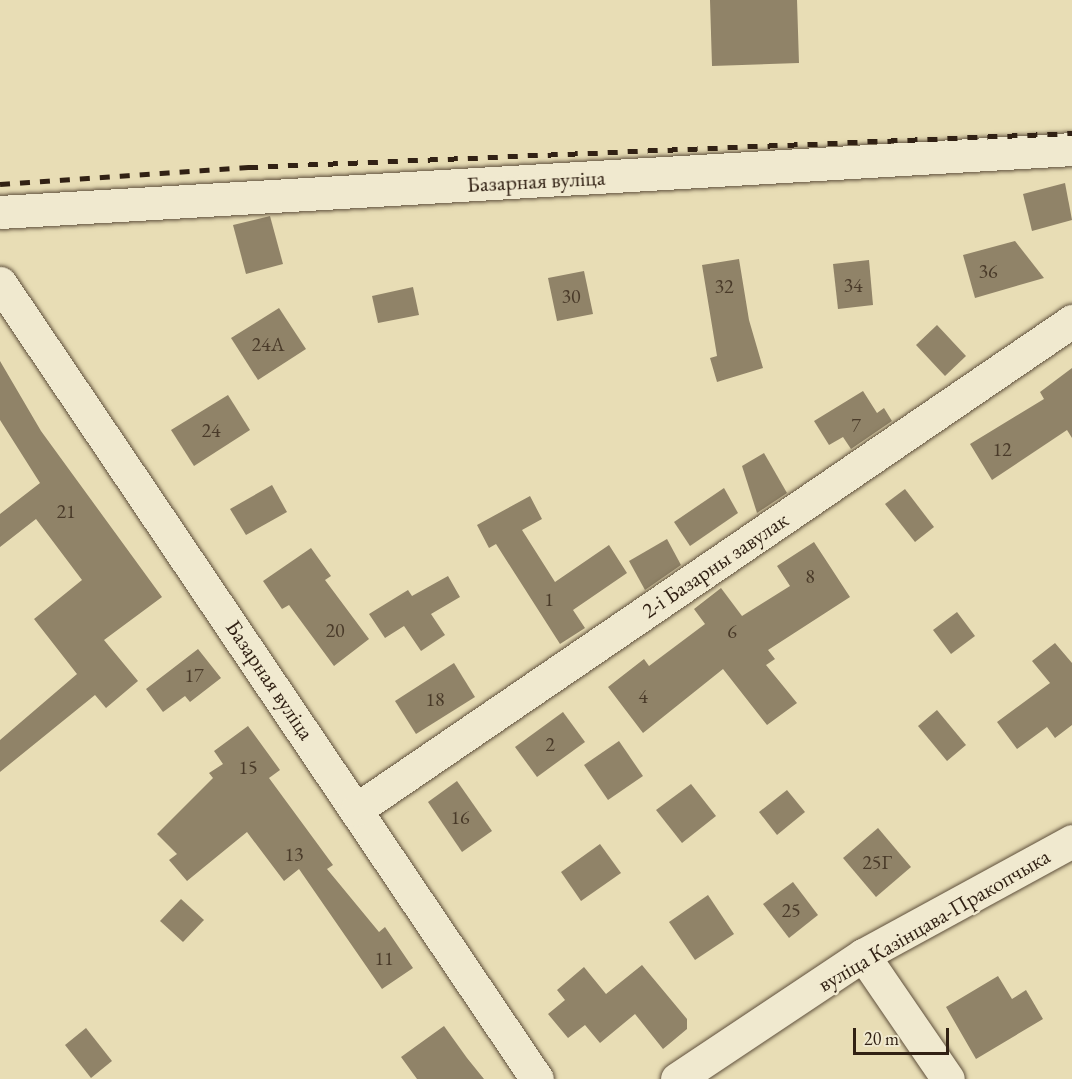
<!DOCTYPE html>
<meta charset="utf-8">
<style>
body{margin:0}
#map{position:relative;width:1072px;height:1079px;overflow:hidden;background:#e8ddb5;font-family:"EB Garamond",serif}
div>[style]{position:absolute}
.building>*{inset:0;background:#908368}
.roads{filter:drop-shadow(0 0 2px #5f503c) drop-shadow(0 0 2px #5f503c)}
.minor>*{height:33px;margin:-16.5px;padding:0 16.5px;transform-origin:16.5px;border-radius:16.5px;background:#f0e9cf}
.rail>*{height:4.5px;margin-top:-2.25px;transform-origin:0;background:repeating-linear-gradient(90deg,#312114 0 10px,transparent 0 20px)}
span{translate:-50% -50%;white-space:nowrap;text-align:center;line-height:1.15;-webkit-text-stroke:5px #f0e9cf;paint-order:stroke}
.number-label{font-size:20px;color:#493a29}
.number-label span{-webkit-text-stroke-width:0}
.street-label{font-size:22px;color:#312114}
.scale{position:absolute;left:853px;top:1028px;width:96px;height:27px;box-sizing:border-box;border:3px solid #312114;border-top:0;padding-left:8px;font-size:18px;line-height:21px;white-space:nowrap;color:#312114;-webkit-text-stroke:4px #f0e9cf;paint-order:stroke}
</style>
<div id="map">
<div class="building">
<div style="clip-path:polygon(710px 0,797px 0,799px 63px,712px 66px)"></div>
<div style="clip-path:polygon(1065px 183px,1072px 220px,1032px 231px,1023px 194px)"></div>
<div style="clip-path:polygon(270px 216px,283px 264px,246px 274px,233px 225px)"></div>
<div style="clip-path:polygon(1015px 241px,1044px 278px,975px 298px,963px 255px)"></div>
<div style="clip-path:polygon(739px 259px,749px 320px,763px 368px,717px 382px,710px 358px,717px 356px,702px 265px)"></div>
<div style="clip-path:polygon(869px 260px,873px 305px,838px 309px,833px 264px)"></div>
<div style="clip-path:polygon(584px 271px,593px 314px,557px 321px,548px 278px)"></div>
<div style="clip-path:polygon(413px 287px,419px 315px,378px 323px,372px 296px)"></div>
<div style="clip-path:polygon(279px 308px,306px 349px,258px 380px,231px 338px)"></div>
<div style="clip-path:polygon(937px 325px,966px 356px,945px 376px,916px 345px)"></div>
<div style="clip-path:polygon(0 361px,41px 431px,162px 597px,104px 640px,138px 681px,106px 708px,95px 695px,0 772px,0 740px,77px 674px,34px 619px,82px 580px,36px 519px,0 547px,0 514px,40px 483px,0 420px)"></div>
<div style="clip-path:polygon(1072px 368px,1072px 438px,1067px 430px,992px 480px,970px 444px,1044px 399px,1040px 392px)"></div>
<div style="clip-path:polygon(863px 391px,877px 413px,884px 408px,892px 421px,851px 449px,843px 437px,829px 445px,814px 421px)"></div>
<div style="clip-path:polygon(228px 395px,250px 430px,194px 466px,171px 430px)"></div>
<div style="clip-path:polygon(764px 453px,787px 493px,757px 513px,742px 466px)"></div>
<div style="clip-path:polygon(272px 485px,287px 512px,246px 535px,230px 509px)"></div>
<div style="clip-path:polygon(724px 488px,738px 513px,690px 546px,674px 522px)"></div>
<div style="clip-path:polygon(905px 489px,934px 527px,915px 542px,885px 504px)"></div>
<div style="clip-path:polygon(530px 496px,542px 519px,522px 530px,555px 582px,609px 545px,627px 573px,573px 610px,585px 628px,560px 644px,496px 544px,489px 548px,477px 525px)"></div>
<div style="clip-path:polygon(667px 539px,681px 565px,645px 590px,629px 561px)"></div>
<div style="clip-path:polygon(814px 542px,850px 597px,768px 650px,775px 659px,766px 665px,797px 703px,767px 725px,723px 669px,643px 733px,608px 687px,644px 659px,649px 666px,705px 624px,694px 609px,721px 588px,742px 616px,790px 586px,777px 566px)"></div>
<div style="clip-path:polygon(311px 548px,331px 576px,325px 580px,369px 639px,334px 666px,289px 605px,282px 609px,263px 581px)"></div>
<div style="clip-path:polygon(448px 576px,460px 597px,431px 614px,445px 635px,421px 651px,404px 626px,385px 638px,369px 614px,408px 590px,412px 596px)"></div>
<div style="clip-path:polygon(957px 612px,975px 636px,951px 654px,933px 630px)"></div>
<div style="clip-path:polygon(1055px 643px,1072px 663px,1072px 725px,1055px 738px,1047px 727px,1017px 749px,997px 722px,1050px 683px,1032px 661px)"></div>
<div style="clip-path:polygon(198px 649px,221px 678px,190px 702px,185px 696px,163px 712px,146px 689px)"></div>
<div style="clip-path:polygon(454px 663px,475px 697px,416px 734px,395px 701px)"></div>
<div style="clip-path:polygon(937px 710px,966px 745px,947px 761px,918px 726px)"></div>
<div style="clip-path:polygon(563px 712px,585px 742px,537px 777px,515px 747px)"></div>
<div style="clip-path:polygon(248px 726px,280px 770px,269px 778px,333px 865px,327px 869px,379px 932px,385px 927px,413px 968px,382px 989px,299px 869px,284px 881px,247px 832px,187px 881px,169px 860px,177px 854px,157px 834px,213px 778px,209px 773px,223px 764px,214px 751px)"></div>
<div style="clip-path:polygon(619px 741px,643px 776px,608px 800px,584px 765px)"></div>
<div style="clip-path:polygon(457px 781px,492px 831px,462px 852px,428px 802px)"></div>
<div style="clip-path:polygon(691px 784px,716px 816px,682px 843px,656px 810px)"></div>
<div style="clip-path:polygon(787px 790px,805px 812px,777px 835px,759px 812px)"></div>
<div style="clip-path:polygon(878px 828px,911px 867px,876px 897px,843px 858px)"></div>
<div style="clip-path:polygon(600px 844px,621px 873px,581px 901px,561px 872px)"></div>
<div style="clip-path:polygon(793px 882px,818px 915px,789px 938px,763px 904px)"></div>
<div style="clip-path:polygon(708px 895px,734px 934px,695px 960px,669px 922px)"></div>
<div style="clip-path:polygon(181px 899px,204px 920px,183px 942px,160px 921px)"></div>
<div style="clip-path:polygon(642px 965px,687px 1019px,687px 1029px,663px 1049px,635px 1014px,600px 1043px,585px 1025px,568px 1038px,548px 1014px,565px 1000px,557px 990px,584px 967px,606px 994px)"></div>
<div style="clip-path:polygon(998px 976px,1012px 999px,1026px 990px,1043px 1019px,976px 1059px,946px 1007px)"></div>
<div style="clip-path:polygon(444px 1026px,467px 1058px,484px 1079px,417px 1079px,401px 1057px)"></div>
<div style="clip-path:polygon(86px 1028px,112px 1061px,91px 1078px,65px 1045px)"></div>
</div>
<div class="roads">
<div class="minor">
<div style="left:0;top:212px;width:1074px;rotate:-3.36deg"></div>
<div style="left:0;top:283px;width:960px;rotate:56deg"></div>
<div style="left:357px;top:809px;width:866px;rotate:-34.31deg"></div>
<div style="left:863px;top:955px;width:150px;rotate:55.6deg"></div>
<div style="left:677px;top:1079px;width:224px;rotate:-33.7deg"></div>
<div style="left:863px;top:955px;width:238px;rotate:-28.6deg"></div>
</div>
</div>
<div class="rail">
<div style="left:0;top:184px;width:249px;rotate:-3.9deg"></div>
<div style="left:248px;top:167px;width:825px;rotate:-2.36deg"></div>
</div>
<div class="number-label">
<span style="left:988px;top:271px">36</span>
<span style="left:853px;top:285px">34</span>
<span style="left:724px;top:286px">32</span>
<span style="left:571px;top:296px">30</span>
<span style="left:268px;top:344px">24А</span>
<span style="left:856px;top:425px">7</span>
<span style="left:211px;top:430px">24</span>
<span style="left:1002px;top:449px">12</span>
<span style="left:66px;top:511px">21</span>
<span style="left:810px;top:576px">8</span>
<span style="left:549px;top:599px">1</span>
<span style="left:335px;top:630px">20</span>
<span style="left:732px;top:631px">6</span>
<span style="left:194px;top:675px">17</span>
<span style="left:643px;top:696px">4</span>
<span style="left:435px;top:699px">18</span>
<span style="left:550px;top:744px">2</span>
<span style="left:248px;top:767px">15</span>
<span style="left:460px;top:817px">16</span>
<span style="left:294px;top:854px">13</span>
<span style="left:877px;top:862px">25Г</span>
<span style="left:791px;top:910px">25</span>
<span style="left:384px;top:958px">11</span>
</div>
<div class="street-label">
<span style="left:536px;top:181px;rotate:-3deg">Базарная вуліца</span>
<span style="left:715px;top:565px;rotate:-34deg">2-і Базарны завулак</span>
<span style="left:270px;top:680px;rotate:56deg">Базарная вуліца</span>
<span style="left:934px;top:920px;rotate:-30deg">вуліца Казінцава-Пракопчыка</span>
</div>
<div class="scale">20 m</div>
</div>
